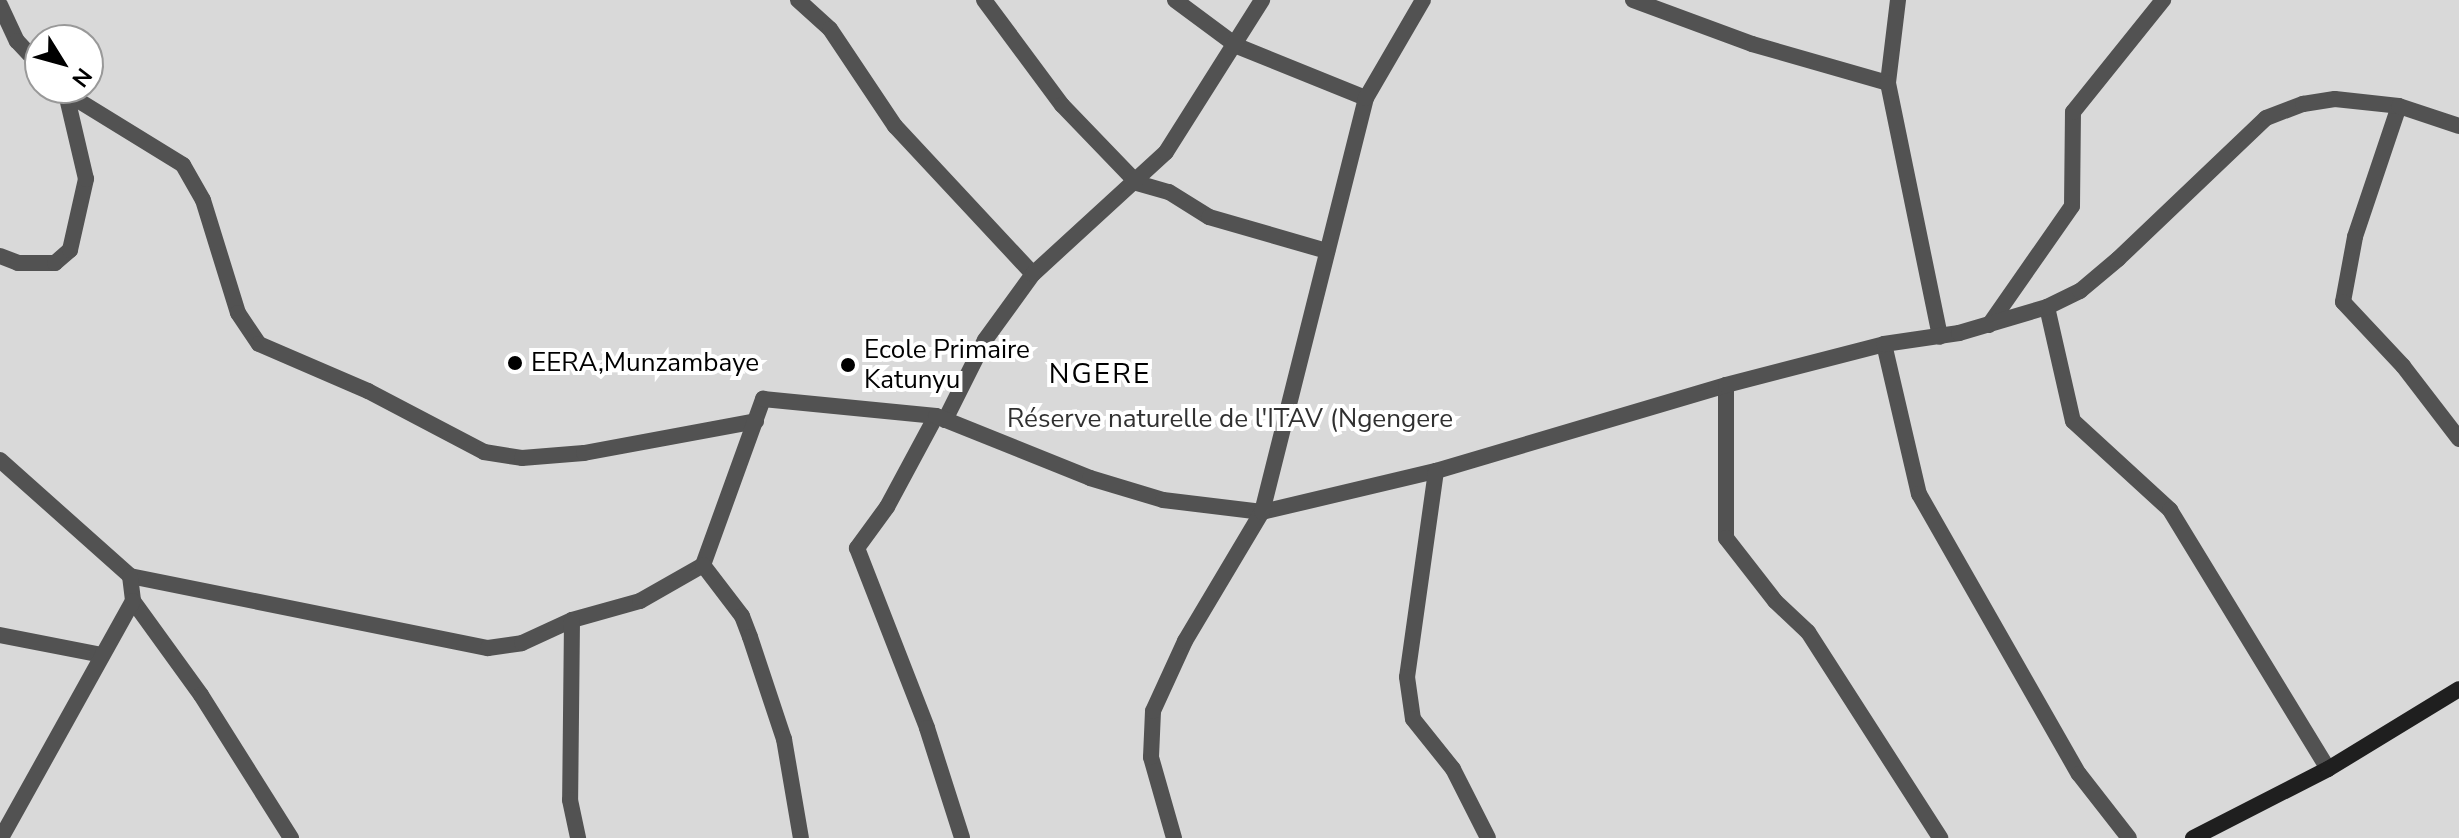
<!DOCTYPE html>
<meta charset="utf-8">
<style>
body{margin:0}
#map{position:relative;width:2459px;height:838px;overflow:hidden;background:#fff;font-family:"Nunito Sans",sans-serif}
div>[style]{position:absolute}
.green>*{inset:0;background:#d9d9d9}
.street>*{height:16px;margin:-8px;padding:0 8px;transform-origin:8px;border-radius:8px;background:#525252}
.secondary>*{height:16px;margin:-8px;padding:0 8px;transform-origin:8px;border-radius:8px;background:#1f1f1f}
.dots>*{width:22px;height:22px;translate:-50% -50%;box-sizing:border-box;border:4px solid #fff;border-radius:50%}
span{translate:-50% -50%;white-space:nowrap;text-align:center;line-height:1.15;-webkit-text-stroke:8px #fff;paint-order:stroke}
.poi-label{font-size:26px;color:#000}
.left{translate:0 -50%;text-align:left}
.park-label{font-size:26px;color:#303030}
.neighbourhood-label{font-size:28px;color:#000;letter-spacing:2px}
.north{position:absolute;left:24px;top:24px;width:80px;height:80px;box-sizing:border-box;background:#fff;border:2px solid #999;border-radius:50%;rotate:127deg;font-size:22px;font-weight:700;line-height:32px;text-align:center;color:#000}
.north::after{content:'';display:block;margin:auto;width:28px;height:36px;background:#000;clip-path:polygon(50% 0,100% 100%,50% 72%,0 100%)}
</style>
<div id="map">
<div class="green">
<div style="clip-path:polygon(evenodd,0 0,2459px 0,2459px 838px,0 838px,0 0,40px 40px,88px 40px,88px 88px,40px 88px,40px 40px)"></div>
</div>
<div class="street">
<div style="left:798px;top:0;width:43px;rotate:42.2deg"></div>
<div style="left:830px;top:29px;width:117px;rotate:56.2deg"></div>
<div style="left:895px;top:126px;width:202px;rotate:47deg"></div>
<div style="left:984px;top:0;width:131px;rotate:53.4deg"></div>
<div style="left:1062px;top:105px;width:108px;rotate:46.1deg"></div>
<div style="left:1137px;top:183px;width:33px;rotate:16deg"></div>
<div style="left:1169px;top:192px;width:47px;rotate:32deg"></div>
<div style="left:1209px;top:217px;width:123px;rotate:16.1deg"></div>
<div style="left:1175px;top:0;width:77px;rotate:36.6deg"></div>
<div style="left:1237px;top:46px;width:139px;rotate:22deg"></div>
<div style="left:1633px;top:0;width:127px;rotate:20.3deg"></div>
<div style="left:1752px;top:44px;width:141px;rotate:16deg"></div>
<div style="left:1898px;top:0;width:84px;rotate:96.9deg"></div>
<div style="left:1888px;top:83px;width:259px;rotate:78.4deg"></div>
<div style="left:0;top:5px;width:40px;rotate:65deg"></div>
<div style="left:17px;top:41px;width:34px;rotate:47deg"></div>
<div style="left:58px;top:88px;width:147px;rotate:31.6deg"></div>
<div style="left:183px;top:165px;width:40px;rotate:60.3deg"></div>
<div style="left:203px;top:200px;width:118px;rotate:72.8deg"></div>
<div style="left:238px;top:313px;width:37px;rotate:56deg"></div>
<div style="left:259px;top:344px;width:119px;rotate:23.3deg"></div>
<div style="left:368px;top:391px;width:131px;rotate:27.7deg"></div>
<div style="left:484px;top:452px;width:38px;rotate:9deg"></div>
<div style="left:522px;top:458px;width:62px;rotate:-4.6deg"></div>
<div style="left:584px;top:453px;width:175px;rotate:-10.5deg"></div>
<div style="left:2399px;top:106px;width:138px;rotate:108.6deg"></div>
<div style="left:2355px;top:237px;width:66px;rotate:100.5deg"></div>
<div style="left:2343px;top:302px;width:88px;rotate:46.8deg"></div>
<div style="left:2403px;top:366px;width:92px;rotate:52.5deg"></div>
<div style="left:0;top:256px;width:19px;rotate:21deg"></div>
<div style="left:18px;top:263px;width:37px"></div>
<div style="left:55px;top:263px;width:20px;rotate:-41deg"></div>
<div style="left:70px;top:250px;width:73px;rotate:-77.3deg"></div>
<div style="left:86px;top:179px;width:83px;rotate:-103.2deg"></div>
<div style="left:2047px;top:307px;width:117px;rotate:77.2deg"></div>
<div style="left:2073px;top:421px;width:132px;rotate:42.5deg"></div>
<div style="left:2170px;top:510px;width:303px;rotate:58.6deg"></div>
<div style="left:1989px;top:325px;width:145px;rotate:-55.1deg"></div>
<div style="left:2072px;top:206px;width:94px;rotate:-89.4deg"></div>
<div style="left:2073px;top:112px;width:144px;rotate:-51.2deg"></div>
<div style="left:1884px;top:344px;width:154px;rotate:76.9deg"></div>
<div style="left:1919px;top:494px;width:322px;rotate:60.3deg"></div>
<div style="left:2079px;top:774px;width:81px;rotate:52deg"></div>
<div style="left:1726px;top:385px;width:153px;rotate:90deg"></div>
<div style="left:1726px;top:538px;width:80px;rotate:52.1deg"></div>
<div style="left:1775px;top:601px;width:45px;rotate:43.2deg"></div>
<div style="left:1808px;top:632px;width:245px;rotate:57.3deg"></div>
<div style="left:936px;top:416px;width:103px;rotate:118.3deg"></div>
<div style="left:887px;top:507px;width:51px;rotate:126.2deg"></div>
<div style="left:857px;top:548px;width:193px;rotate:68.7deg"></div>
<div style="left:927px;top:728px;width:115px;rotate:72.3deg"></div>
<div style="left:945px;top:420px;width:89px;rotate:-63.4deg"></div>
<div style="left:985px;top:340px;width:82px;rotate:-54deg"></div>
<div style="left:1033px;top:274px;width:180px;rotate:-42.5deg"></div>
<div style="left:1166px;top:152px;width:180px;rotate:-57.7deg"></div>
<div style="left:0;top:460px;width:174px;rotate:41.7deg"></div>
<div style="left:130px;top:576px;width:365px;rotate:11.4deg"></div>
<div style="left:488px;top:648px;width:34px;rotate:-8deg"></div>
<div style="left:522px;top:643px;width:55px;rotate:-24.7deg"></div>
<div style="left:572px;top:620px;width:71px;rotate:-15.6deg"></div>
<div style="left:640px;top:601px;width:73px;rotate:-29.7deg"></div>
<div style="left:703px;top:565px;width:177px;rotate:-70.1deg"></div>
<div style="left:763px;top:399px;width:174px;rotate:5.6deg"></div>
<div style="left:936px;top:416px;width:166px;rotate:21.9deg"></div>
<div style="left:1090px;top:478px;width:76px;rotate:16.8deg"></div>
<div style="left:1163px;top:500px;width:100px;rotate:6.9deg"></div>
<div style="left:1262px;top:512px;width:179px;rotate:-13.3deg"></div>
<div style="left:1436px;top:471px;width:302px;rotate:-16.5deg"></div>
<div style="left:1726px;top:385px;width:163px;rotate:-14.5deg"></div>
<div style="left:1884px;top:344px;width:76px;rotate:-8.3deg"></div>
<div style="left:1959px;top:333px;width:92px;rotate:-16.5deg"></div>
<div style="left:2047px;top:307px;width:37px;rotate:-26deg"></div>
<div style="left:2080px;top:291px;width:50px;rotate:-40.1deg"></div>
<div style="left:2118px;top:259px;width:204px;rotate:-43.6deg"></div>
<div style="left:2266px;top:118px;width:40px;rotate:-21deg"></div>
<div style="left:2303px;top:104px;width:32px;rotate:-9deg"></div>
<div style="left:2335px;top:99px;width:64px;rotate:6.2deg"></div>
<div style="left:2399px;top:106px;width:63px;rotate:18.4deg"></div>
<div style="left:1436px;top:471px;width:208px;rotate:98deg"></div>
<div style="left:1407px;top:677px;width:42px;rotate:81.9deg"></div>
<div style="left:1413px;top:719px;width:64px;rotate:51.3deg"></div>
<div style="left:1453px;top:769px;width:77px;rotate:63.1deg"></div>
<div style="left:703px;top:565px;width:64px;rotate:52.6deg"></div>
<div style="left:742px;top:616px;width:22px;rotate:69deg"></div>
<div style="left:750px;top:637px;width:108px;rotate:71.6deg"></div>
<div style="left:784px;top:739px;width:100px;rotate:80.3deg"></div>
<div style="left:130px;top:576px;width:25px;rotate:83deg"></div>
<div style="left:133px;top:601px;width:116px;rotate:54.1deg"></div>
<div style="left:201px;top:695px;width:169px;rotate:57.8deg"></div>
<div style="left:572px;top:620px;width:180px;rotate:90.6deg"></div>
<div style="left:570px;top:800px;width:39px;rotate:78deg"></div>
<div style="left:0;top:635px;width:104px;rotate:11.1deg"></div>
<div style="left:1px;top:838px;width:271px;rotate:-60.9deg"></div>
<div style="left:1174px;top:838px;width:84px;rotate:-105.9deg"></div>
<div style="left:1151px;top:757px;width:46px;rotate:-87.5deg"></div>
<div style="left:1153px;top:711px;width:77px;rotate:-65.4deg"></div>
<div style="left:1185px;top:641px;width:150px;rotate:-59.2deg"></div>
<div style="left:1262px;top:512px;width:427px;rotate:-75.9deg"></div>
<div style="left:1366px;top:98px;width:113px;rotate:-59.8deg"></div>
</div>
<div class="secondary">
<div style="left:2193px;top:838px;width:152px;rotate:-27.1deg"></div>
<div style="left:2328px;top:769px;width:153px;rotate:-31.4deg"></div>
</div>
<div class="dots">
<div style="left:515px;top:363px;background:#000"></div>
<div style="left:848px;top:365px;background:#000"></div>
</div>
<div class="poi-label">
<span class="left" style="left:864px;top:365px">Ecole Primaire<br>Katunyu</span>
<span class="left" style="left:531px;top:363px">EERA,Munzambaye</span>
</div>
<div class="park-label">
<span style="left:1230px;top:419px">Réserve naturelle de l'ITAV (Ngengere</span>
</div>
<div class="neighbourhood-label">
<span style="left:1100px;top:374px">NGERE</span>
</div>
<div class="north">N</div>
</div>
